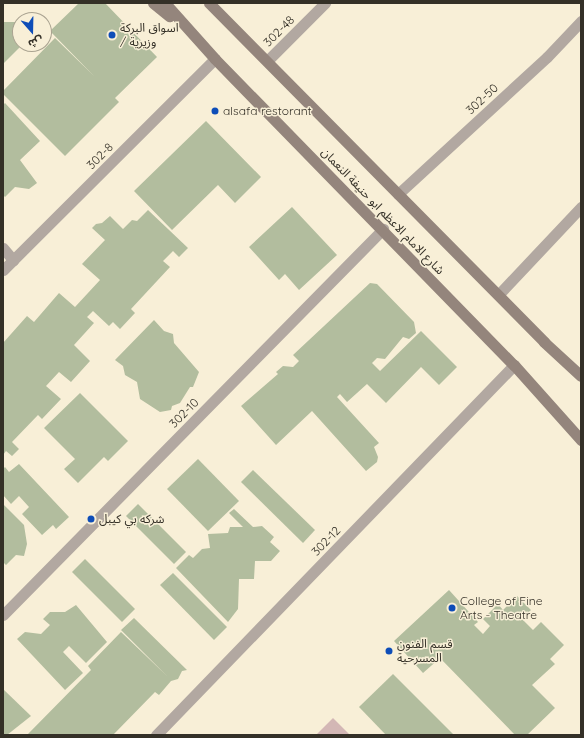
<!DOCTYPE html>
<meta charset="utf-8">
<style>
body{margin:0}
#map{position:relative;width:584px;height:738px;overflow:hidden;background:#f8efd7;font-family:Quicksand,"Noto Sans Arabic",sans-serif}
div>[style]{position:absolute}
.green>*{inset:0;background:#d3b7b5}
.building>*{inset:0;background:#b2bd9e}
.minor>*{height:11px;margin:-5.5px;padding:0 5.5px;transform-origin:5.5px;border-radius:5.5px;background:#b2a8a1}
.secondary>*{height:11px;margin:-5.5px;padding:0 5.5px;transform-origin:5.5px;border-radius:5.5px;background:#94857c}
.dots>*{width:11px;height:11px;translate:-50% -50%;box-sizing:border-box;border:2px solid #f8efd7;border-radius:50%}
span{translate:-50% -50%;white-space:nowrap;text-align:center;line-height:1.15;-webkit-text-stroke:3px #f8efd7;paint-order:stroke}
.poi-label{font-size:12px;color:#343027}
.left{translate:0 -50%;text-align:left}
.street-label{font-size:12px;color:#343027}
.frame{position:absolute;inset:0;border:4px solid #343027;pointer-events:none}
.north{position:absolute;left:12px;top:12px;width:40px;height:40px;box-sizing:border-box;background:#f8efd7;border:1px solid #aaa391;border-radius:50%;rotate:160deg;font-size:11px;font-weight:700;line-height:16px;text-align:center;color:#343027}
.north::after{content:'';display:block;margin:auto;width:14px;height:18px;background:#0e4db8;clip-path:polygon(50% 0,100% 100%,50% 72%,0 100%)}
</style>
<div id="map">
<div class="green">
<div style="clip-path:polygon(333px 718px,350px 735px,316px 735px)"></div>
</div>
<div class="building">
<div style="clip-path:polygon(79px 3px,105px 3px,157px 57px,115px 98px,119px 102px,65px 156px,3px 94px,3px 91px,55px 38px,94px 76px,50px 31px)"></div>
<div style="clip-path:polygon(3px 22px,20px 22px,20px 44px,23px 44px,3px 64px)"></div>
<div style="clip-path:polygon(5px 103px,40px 141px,20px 160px,37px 183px,29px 189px,15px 187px,5px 197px,3px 195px,3px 105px)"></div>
<div style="clip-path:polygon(206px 121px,261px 177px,235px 203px,218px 185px,172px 230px,134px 191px)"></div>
<div style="clip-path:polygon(292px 207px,337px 255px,299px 290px,285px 274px,279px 280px,249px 247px)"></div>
<div style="clip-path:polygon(148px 210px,188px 248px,179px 257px,173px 251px,163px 261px,170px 267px,131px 309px,135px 313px,120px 329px,113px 322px,109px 326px,93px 311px,87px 317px,94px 323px,74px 345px,90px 361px,71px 382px,59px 372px,46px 386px,61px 399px,42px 419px,38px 415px,12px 442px,19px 449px,12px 456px,6px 451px,3px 455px,3px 343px,27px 316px,34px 322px,59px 293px,75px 307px,100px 280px,82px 264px,105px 240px,92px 228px,96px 224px,102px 223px,110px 216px,123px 229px,132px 220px,137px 221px)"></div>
<div style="clip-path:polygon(370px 283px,377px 284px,414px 322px,416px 333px,409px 339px,403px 337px,385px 359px,377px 358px,372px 363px,380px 371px,421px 331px,457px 367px,439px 385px,421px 367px,386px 403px,367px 384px,347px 402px,340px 394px,337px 397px,379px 443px,374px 447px,378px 457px,377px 462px,366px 471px,312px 411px,276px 445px,241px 406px,278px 374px,276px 372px,283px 366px,293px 367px,299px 361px,293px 355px)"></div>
<div style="clip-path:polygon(154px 320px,164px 331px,173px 334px,174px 343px,199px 372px,193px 387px,190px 387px,180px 403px,172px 406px,171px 410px,160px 412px,140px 399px,137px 382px,125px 375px,123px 366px,115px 360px)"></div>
<div style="clip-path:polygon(80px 393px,128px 441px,108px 461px,104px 457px,78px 483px,64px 469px,75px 459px,44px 428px)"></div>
<div style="clip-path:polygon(198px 459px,239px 501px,208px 531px,167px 489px)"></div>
<div style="clip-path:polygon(19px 464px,69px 517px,56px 529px,53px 525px,42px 535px,22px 514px,29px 507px,19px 496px,11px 504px,3px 495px,3px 469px,5px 467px,9px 472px)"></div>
<div style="clip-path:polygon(253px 470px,315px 530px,303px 543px,241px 482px)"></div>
<div style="clip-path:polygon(3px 504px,24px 525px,27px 544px,24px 556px,16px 555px,6px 565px,3px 562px)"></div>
<div style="clip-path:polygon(138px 504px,186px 552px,174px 564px,126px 516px)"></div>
<div style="clip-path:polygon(234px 509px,253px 527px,262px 526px,274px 537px,270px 542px,280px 551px,271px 561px,255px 561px,254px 579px,239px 579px,238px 609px,228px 622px,176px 568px,189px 555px,193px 558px,202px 549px,210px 548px,208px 534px,228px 533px,230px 527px,243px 527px,229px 513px)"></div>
<div style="clip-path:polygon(85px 559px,135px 609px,122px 622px,72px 572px)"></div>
<div style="clip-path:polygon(173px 573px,227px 627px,214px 640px,160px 585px)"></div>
<div style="clip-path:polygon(449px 590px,478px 622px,474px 625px,483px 634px,490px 626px,483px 619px,498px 604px,503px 610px,517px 596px,531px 610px,522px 619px,533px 630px,541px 622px,564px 645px,550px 659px,555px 664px,532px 685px,555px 708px,527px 735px,515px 735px,440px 658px,423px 673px,394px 641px)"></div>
<div style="clip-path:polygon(76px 605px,107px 642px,86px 663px,69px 646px,63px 652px,83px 673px,65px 690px,17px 639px,25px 632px,41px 634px,50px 625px,43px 619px,50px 612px,65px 612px)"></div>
<div style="clip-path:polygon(134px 618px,187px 670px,182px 671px,178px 679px,171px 681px,159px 695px,155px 692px,113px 735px,27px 735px,91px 670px,88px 666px,121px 632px,167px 676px,121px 630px)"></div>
<div style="clip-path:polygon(393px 674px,454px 735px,386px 735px,359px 707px)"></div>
<div style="clip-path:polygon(3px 689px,31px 716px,7px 735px,3px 735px)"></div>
</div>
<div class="minor">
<div style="left:268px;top:60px;width:81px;rotate:-45deg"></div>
<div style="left:398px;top:194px;width:202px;rotate:-42.6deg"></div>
<div style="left:547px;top:57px;width:50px;rotate:-46.6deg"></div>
<div style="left:3px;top:248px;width:16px;rotate:50deg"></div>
<div style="left:3px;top:270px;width:299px;rotate:-44.9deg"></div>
<div style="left:499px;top:294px;width:120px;rotate:-46.7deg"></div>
<div style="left:3px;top:615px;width:542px;rotate:-45.45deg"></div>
<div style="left:156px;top:735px;width:515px;rotate:-45.94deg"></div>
</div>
<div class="secondary">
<div style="left:153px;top:3px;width:21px;rotate:39deg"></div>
<div style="left:165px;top:3px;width:75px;rotate:48.2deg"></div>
<div style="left:215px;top:59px;width:428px;rotate:45.7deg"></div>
<div style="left:514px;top:365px;width:101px;rotate:48.2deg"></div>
<div style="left:209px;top:3px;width:477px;rotate:45.3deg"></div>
<div style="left:544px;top:342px;width:50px;rotate:42.6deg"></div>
</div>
<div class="dots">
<div style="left:112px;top:35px;background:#0e4db8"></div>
<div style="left:215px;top:111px;background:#0e4db8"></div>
<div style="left:91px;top:519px;background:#0e4db8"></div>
<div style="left:452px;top:608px;background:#0e4db8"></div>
<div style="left:389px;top:651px;background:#0e4db8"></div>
</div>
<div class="poi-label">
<span class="left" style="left:120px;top:35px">اسواق البركة<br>/ وزيرية</span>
<span class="left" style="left:223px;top:111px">alsafa restorant</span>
<span class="left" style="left:99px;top:519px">شركه بي كيبل</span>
<span class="left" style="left:460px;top:608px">College of Fine<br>Arts - Theatre</span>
<span class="left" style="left:397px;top:651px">قسم الفنون<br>المسرحية</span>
</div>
<div class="street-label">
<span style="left:279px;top:31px;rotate:-45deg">302-48</span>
<span style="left:482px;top:99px;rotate:-43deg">302-50</span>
<span style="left:100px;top:156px;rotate:-45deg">302-8</span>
<span style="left:383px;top:211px;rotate:46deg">شارع الامام الاعظم ابو حنيفة النعمان</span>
<span style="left:184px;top:413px;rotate:-45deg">302-10</span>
<span style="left:326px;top:541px;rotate:-46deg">302-12</span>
</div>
<div class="frame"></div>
<div class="north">ش</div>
</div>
